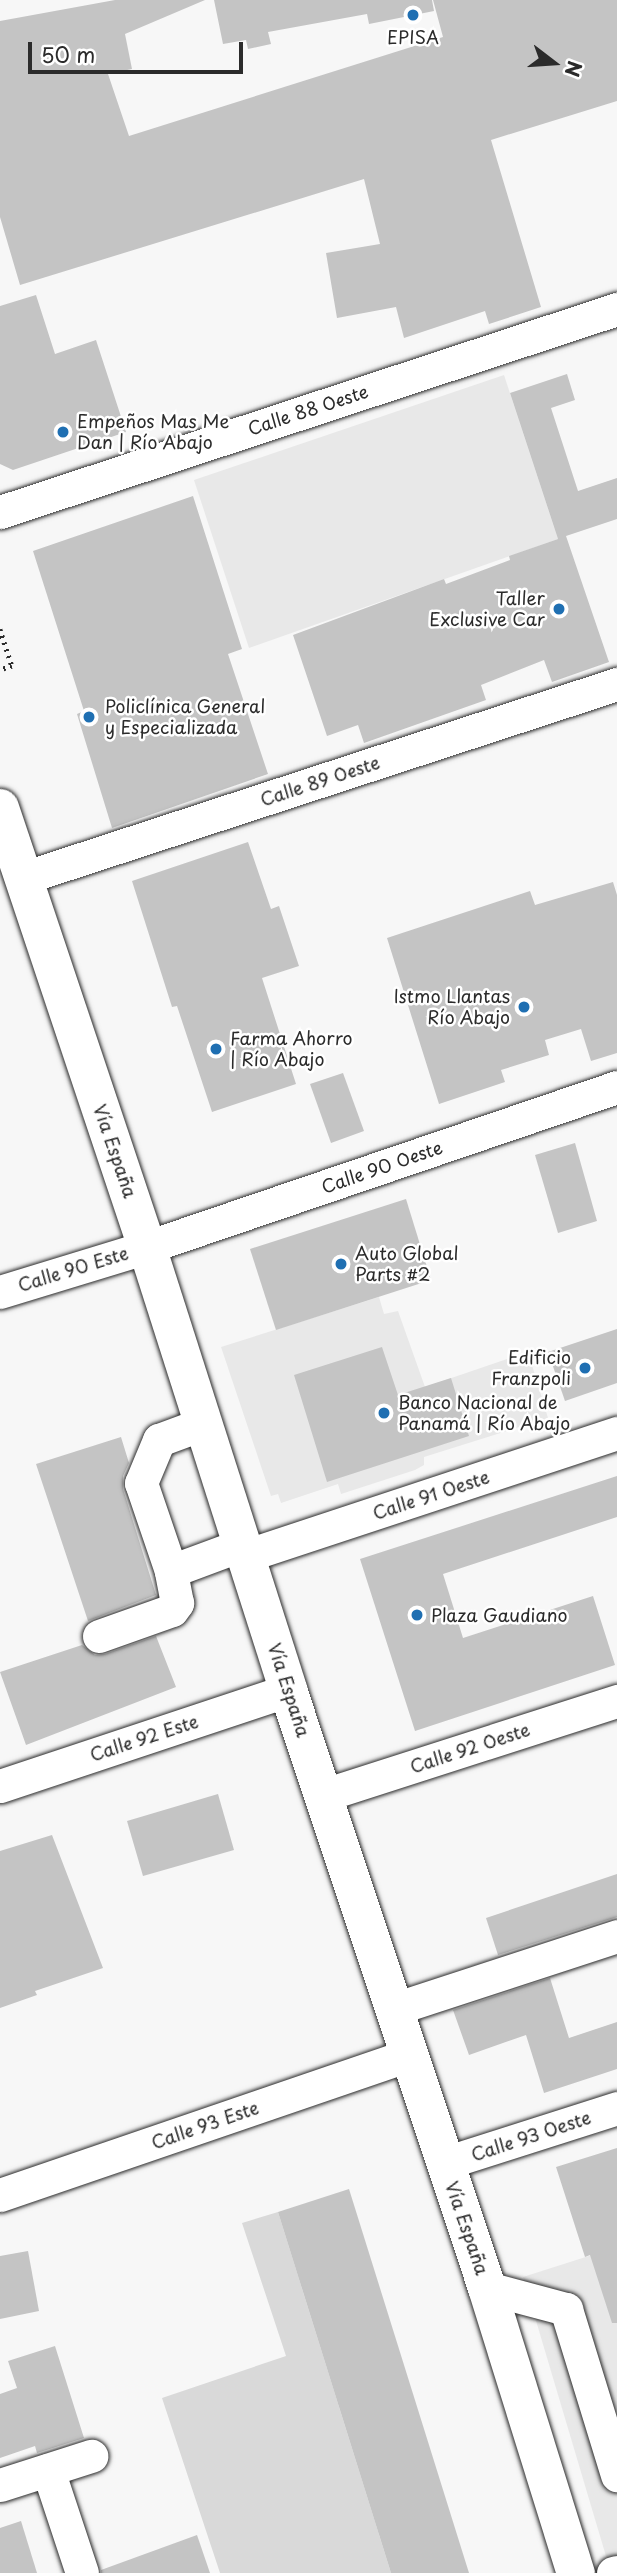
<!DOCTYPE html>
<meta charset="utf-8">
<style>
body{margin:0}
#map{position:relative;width:617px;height:2573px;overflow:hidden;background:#f7f7f7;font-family:"Playpen Sans",sans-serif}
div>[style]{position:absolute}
.built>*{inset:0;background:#e8e8e8}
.green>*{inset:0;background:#d9d9d9}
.building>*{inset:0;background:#c4c4c4}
.path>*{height:4.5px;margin-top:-2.25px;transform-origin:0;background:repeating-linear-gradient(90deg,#2b2b2b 0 2px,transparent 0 7px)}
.roads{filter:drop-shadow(0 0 2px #2b2b2b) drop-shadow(0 0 2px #2b2b2b)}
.minor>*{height:33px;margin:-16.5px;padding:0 16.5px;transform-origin:16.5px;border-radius:16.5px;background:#fff}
.major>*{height:38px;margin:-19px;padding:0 19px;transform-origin:19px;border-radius:19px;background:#fff}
.dots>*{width:19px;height:19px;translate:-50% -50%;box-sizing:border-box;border:4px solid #fff;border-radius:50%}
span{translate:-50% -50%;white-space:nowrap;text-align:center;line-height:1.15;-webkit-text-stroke:5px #fff;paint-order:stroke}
.poi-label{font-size:18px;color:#2b2b2b}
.left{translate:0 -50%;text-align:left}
.right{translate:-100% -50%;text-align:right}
.street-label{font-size:18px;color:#2b2b2b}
.north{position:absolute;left:519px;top:28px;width:70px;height:70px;-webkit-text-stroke:5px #fff;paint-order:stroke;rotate:107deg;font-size:19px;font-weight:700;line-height:28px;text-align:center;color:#2b2b2b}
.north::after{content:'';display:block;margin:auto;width:24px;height:32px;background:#2b2b2b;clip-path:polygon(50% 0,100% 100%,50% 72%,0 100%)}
.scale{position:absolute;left:28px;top:42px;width:215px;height:32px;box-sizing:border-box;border:4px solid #2b2b2b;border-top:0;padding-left:9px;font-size:21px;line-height:24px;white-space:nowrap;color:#2b2b2b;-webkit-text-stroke:5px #fff;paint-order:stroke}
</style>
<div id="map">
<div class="built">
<div style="clip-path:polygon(504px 375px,558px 539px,249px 648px,194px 480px)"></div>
<div style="clip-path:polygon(379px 1297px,384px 1314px,398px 1311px,425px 1387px,528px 1352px,548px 1418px,424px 1457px,424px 1465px,415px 1470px,341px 1494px,338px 1484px,281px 1503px,278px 1494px,271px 1496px,221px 1347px)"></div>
<div style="clip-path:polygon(617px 2247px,617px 2573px,611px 2573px,523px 2277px)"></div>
</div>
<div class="green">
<div style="clip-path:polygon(278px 2212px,391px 2573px,220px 2573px,162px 2398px,286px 2356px,242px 2223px)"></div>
</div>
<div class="building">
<div style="clip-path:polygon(115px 0,205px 0,125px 34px,132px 69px,108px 74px,129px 136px,443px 37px,433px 0,617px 0,617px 101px,491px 140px,541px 307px,489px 324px,485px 311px,404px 338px,396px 307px,337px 318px,326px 253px,380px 244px,364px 179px,20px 285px,0 217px,0 21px)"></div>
<div style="clip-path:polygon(214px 0,432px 0,434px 11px,369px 24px,367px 14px,268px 32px,271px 44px,248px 49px,246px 40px,223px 44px)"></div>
<div style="clip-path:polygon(36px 295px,55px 354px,96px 340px,126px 432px,13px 470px,0 464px,0 306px)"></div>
<div style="clip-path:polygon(567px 374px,575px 400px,551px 408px,578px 491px,617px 478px,617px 519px,566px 536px,609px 662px,552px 682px,544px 660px,481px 685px,486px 700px,364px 743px,358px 725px,327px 736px,293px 635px,444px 579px,446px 584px,510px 560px,509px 556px,558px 539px,510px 393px)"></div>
<div style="clip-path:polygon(193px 496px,242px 649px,228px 654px,268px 774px,112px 828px,77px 714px,84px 711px,33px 551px)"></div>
<div style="clip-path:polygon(248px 842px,271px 909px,279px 906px,299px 966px,262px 978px,296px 1084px,212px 1112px,177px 1006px,172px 1007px,132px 881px)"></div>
<div style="clip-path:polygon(613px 882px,617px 895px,617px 1053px,591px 1061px,581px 1029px,545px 1040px,549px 1055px,501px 1070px,505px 1082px,439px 1104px,387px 938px,530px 891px,535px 905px)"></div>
<div style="clip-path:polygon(343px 1073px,364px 1131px,331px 1143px,310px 1084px)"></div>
<div style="clip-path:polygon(575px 1143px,597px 1221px,558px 1233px,535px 1155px)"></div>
<div style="clip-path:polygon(406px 1199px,431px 1280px,276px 1330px,250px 1249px)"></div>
<div style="clip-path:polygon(617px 1329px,617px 1383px,565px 1401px,548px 1352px)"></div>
<div style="clip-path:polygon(382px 1347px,398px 1395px,451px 1378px,469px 1436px,327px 1482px,294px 1375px)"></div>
<div style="clip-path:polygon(121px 1437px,129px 1463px,123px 1476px,123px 1489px,156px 1595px,88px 1621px,36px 1464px)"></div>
<div style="clip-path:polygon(617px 1476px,617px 1517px,443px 1574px,463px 1638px,593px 1596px,615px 1665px,415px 1731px,360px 1559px)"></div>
<div style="clip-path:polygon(156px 1636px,176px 1687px,26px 1745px,0 1672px,82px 1645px,95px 1655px,105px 1654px)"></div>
<div style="clip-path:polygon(218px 1794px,234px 1850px,143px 1876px,127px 1821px)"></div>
<div style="clip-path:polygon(52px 1835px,103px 1968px,35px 1991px,37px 1995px,0 2008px,0 1851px)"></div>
<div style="clip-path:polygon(617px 1874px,617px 1917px,498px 1955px,486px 1918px)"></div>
<div style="clip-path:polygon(550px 1978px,569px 2038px,617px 2022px,617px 2069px,544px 2093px,526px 2035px,469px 2055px,453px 2010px)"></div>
<div style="clip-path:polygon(617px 2148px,617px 2323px,612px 2323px,590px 2255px,585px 2257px,556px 2167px)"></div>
<div style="clip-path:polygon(349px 2189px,469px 2573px,391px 2573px,278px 2212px)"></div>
<div style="clip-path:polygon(28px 2251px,39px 2311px,0 2319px,0 2256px)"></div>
<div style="clip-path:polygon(55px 2346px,84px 2438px,37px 2453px,35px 2446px,0 2458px,0 2394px,17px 2388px,8px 2361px)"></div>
<div style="clip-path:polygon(21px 2521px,37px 2573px,0 2573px,0 2528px)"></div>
<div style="clip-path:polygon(197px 2535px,210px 2573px,101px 2573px,101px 2570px)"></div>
</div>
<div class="path">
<div style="left:0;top:629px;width:39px;rotate:72deg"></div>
<div style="left:12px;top:666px;width:13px;rotate:162deg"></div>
</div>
<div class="roads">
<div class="minor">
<div style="left:0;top:512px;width:650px;rotate:-18.21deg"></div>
<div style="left:23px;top:878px;width:625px;rotate:-18.09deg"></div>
<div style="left:0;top:1292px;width:154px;rotate:-17deg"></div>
<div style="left:147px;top:1247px;width:496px;rotate:-18.8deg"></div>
<div style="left:245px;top:1556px;width:392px;rotate:-18.3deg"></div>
<div style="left:171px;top:1571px;width:75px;rotate:-20.4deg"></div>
<div style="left:99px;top:1636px;width:77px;rotate:-19.6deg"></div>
<div style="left:172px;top:1610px;width:9px;rotate:-54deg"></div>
<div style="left:177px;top:1603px;width:33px;rotate:-101deg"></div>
<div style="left:171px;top:1571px;width:93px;rotate:-108.8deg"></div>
<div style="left:141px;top:1483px;width:47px;rotate:-67.3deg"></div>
<div style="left:159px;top:1440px;width:46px;rotate:-20.4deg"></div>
<div style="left:0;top:1786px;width:304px;rotate:-18.4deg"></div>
<div style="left:324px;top:1795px;width:308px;rotate:-17.8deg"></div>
<div style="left:394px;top:2009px;width:235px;rotate:-18.1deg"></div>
<div style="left:445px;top:2163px;width:181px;rotate:-17.7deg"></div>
<div style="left:0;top:2195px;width:433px;rotate:-18.9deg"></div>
<div style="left:487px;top:2288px;width:82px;rotate:14.9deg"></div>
<div style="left:566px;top:2309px;width:174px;rotate:72.9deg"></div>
<div style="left:48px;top:2470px;width:108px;rotate:71.7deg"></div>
<div style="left:0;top:2485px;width:96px;rotate:-17.7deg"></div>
<div style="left:613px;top:2573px;width:4px;rotate:-14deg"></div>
</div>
<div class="major">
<div style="left:0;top:808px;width:463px;rotate:71.5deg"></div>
<div style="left:147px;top:1247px;width:465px;rotate:72.3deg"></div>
<div style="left:288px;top:1690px;width:630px;rotate:71.59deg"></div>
<div style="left:487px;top:2288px;width:299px;rotate:72.7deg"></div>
</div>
</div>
<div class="dots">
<div style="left:413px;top:15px;background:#1f6fb2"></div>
<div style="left:63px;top:432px;background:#1f6fb2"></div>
<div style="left:559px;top:609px;background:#1f6fb2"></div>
<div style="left:89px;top:717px;background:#1f6fb2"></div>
<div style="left:524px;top:1007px;background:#1f6fb2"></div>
<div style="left:216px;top:1049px;background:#1f6fb2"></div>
<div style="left:341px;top:1264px;background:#1f6fb2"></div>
<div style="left:585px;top:1368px;background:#1f6fb2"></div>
<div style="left:384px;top:1413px;background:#1f6fb2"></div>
<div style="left:417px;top:1615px;background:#1f6fb2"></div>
</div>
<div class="poi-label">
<span style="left:413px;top:37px">EPISA</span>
<span class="left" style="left:77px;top:432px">Empeños Mas Me<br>Dan | Río Abajo</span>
<span class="right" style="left:545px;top:609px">Taller<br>Exclusive Car</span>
<span class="left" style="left:105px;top:717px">Policlínica General<br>y Especializada</span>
<span class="right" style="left:510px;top:1007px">Istmo Llantas<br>Río Abajo</span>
<span class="left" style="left:230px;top:1049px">Farma Ahorro<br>| Río Abajo</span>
<span class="left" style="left:355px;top:1264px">Auto Global<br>Parts #2</span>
<span class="right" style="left:571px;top:1368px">Edificio<br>Franzpoli</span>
<span class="left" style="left:398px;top:1413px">Banco Nacional de<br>Panamá | Río Abajo</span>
<span class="left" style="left:431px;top:1615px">Plaza Gaudiano</span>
</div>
<div class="street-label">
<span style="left:308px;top:410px;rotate:-18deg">Calle 88 Oeste</span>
<span style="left:320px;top:781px;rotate:-18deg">Calle 89 Oeste</span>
<span style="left:115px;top:1151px;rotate:71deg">Vía España</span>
<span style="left:382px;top:1167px;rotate:-19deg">Calle 90 Oeste</span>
<span style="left:73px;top:1269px;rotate:-17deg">Calle 90 Este</span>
<span style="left:431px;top:1495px;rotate:-18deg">Calle 91 Oeste</span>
<span style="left:289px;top:1690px;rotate:72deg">Vía España</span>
<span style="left:144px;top:1738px;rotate:-18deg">Calle 92 Este</span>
<span style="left:470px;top:1748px;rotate:-18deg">Calle 92 Oeste</span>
<span style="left:205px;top:2125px;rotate:-19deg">Calle 93 Este</span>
<span style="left:531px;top:2136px;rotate:-18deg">Calle 93 Oeste</span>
<span style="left:467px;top:2228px;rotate:71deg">Vía España</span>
</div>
<div class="north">N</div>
<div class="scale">50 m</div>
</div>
